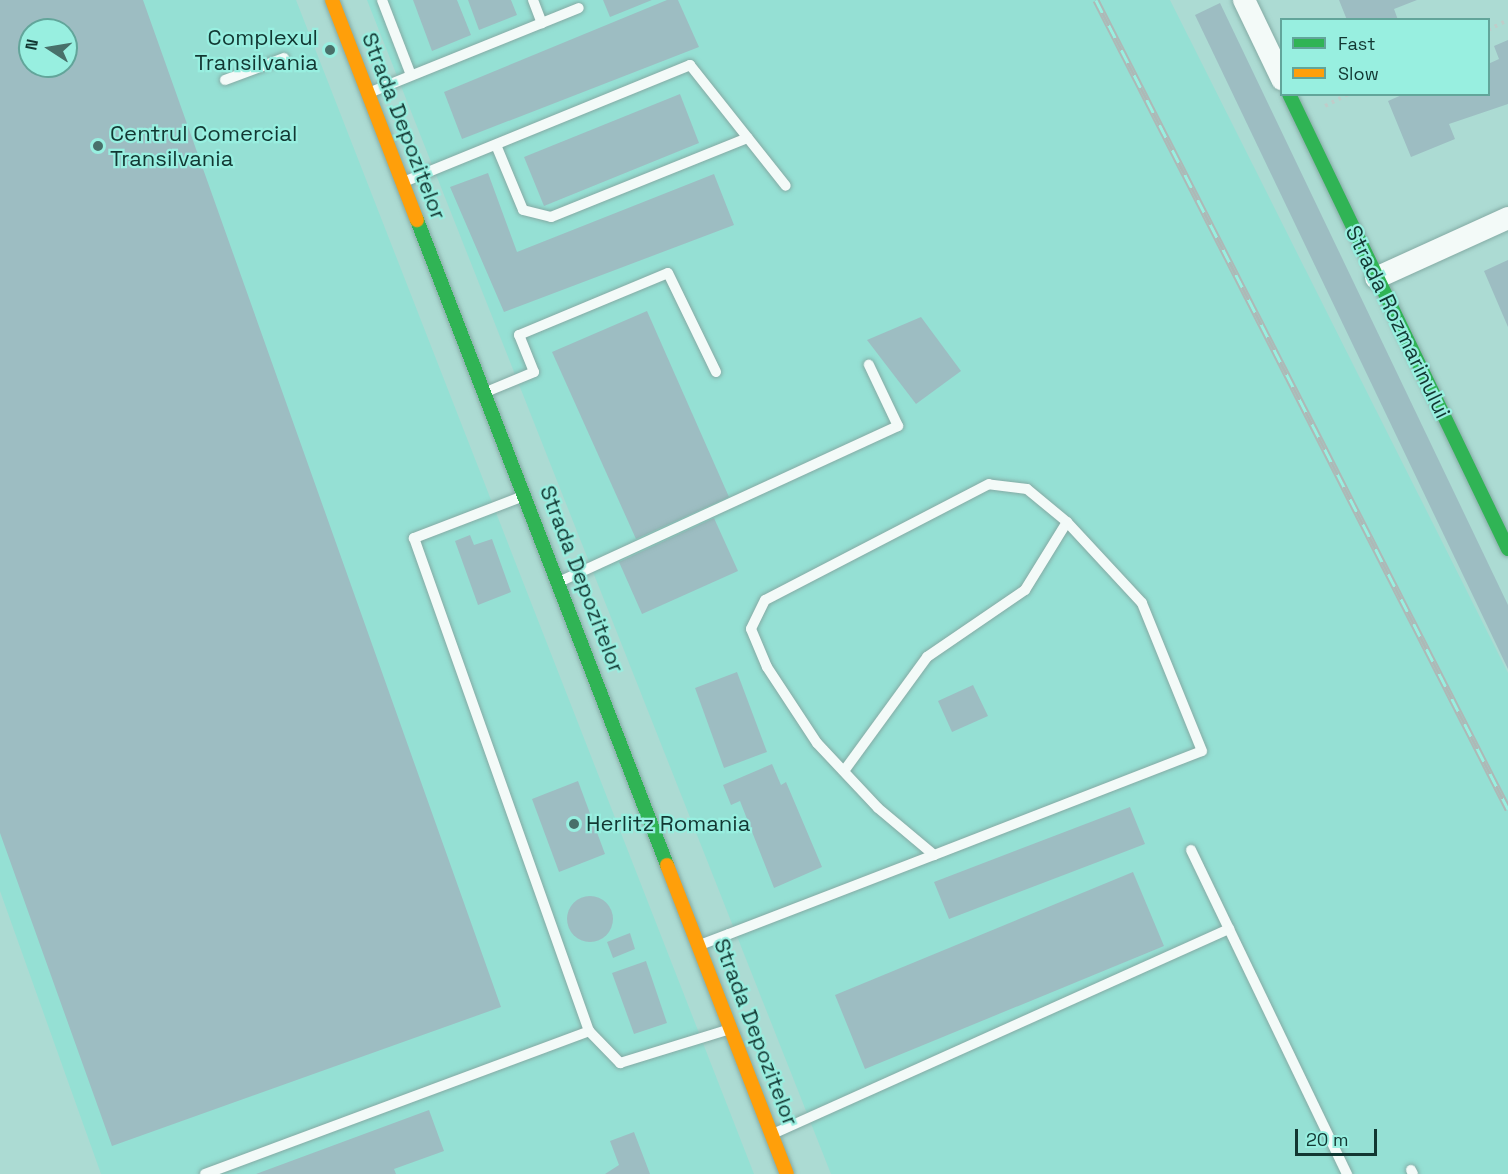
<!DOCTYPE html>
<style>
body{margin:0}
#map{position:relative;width:1508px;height:1174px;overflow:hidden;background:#acdbd3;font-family:"Space Grotesk",sans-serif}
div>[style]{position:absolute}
.built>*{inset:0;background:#95e0d4}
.building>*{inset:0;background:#9dbdc2}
.round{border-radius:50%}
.path>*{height:4px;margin-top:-2px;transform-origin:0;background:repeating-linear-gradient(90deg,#bfcdca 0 3px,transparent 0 7.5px)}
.roads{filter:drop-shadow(0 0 2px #84aaa4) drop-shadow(0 0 2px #84aaa4)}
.lane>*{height:10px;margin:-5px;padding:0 5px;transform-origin:5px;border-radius:5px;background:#f3faf8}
.street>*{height:22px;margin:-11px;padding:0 11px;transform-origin:11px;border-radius:11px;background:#f3faf8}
.fast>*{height:14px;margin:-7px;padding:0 7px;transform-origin:7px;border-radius:7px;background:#30b455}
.slow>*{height:14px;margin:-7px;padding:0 7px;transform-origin:7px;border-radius:7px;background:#ff9f0a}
.rail>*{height:7px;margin-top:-3.5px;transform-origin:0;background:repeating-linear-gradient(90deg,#98efe0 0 14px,#adb9b7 0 28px);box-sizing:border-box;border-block:2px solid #adb9b7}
.dots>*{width:16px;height:16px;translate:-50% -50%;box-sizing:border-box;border:3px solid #98efe0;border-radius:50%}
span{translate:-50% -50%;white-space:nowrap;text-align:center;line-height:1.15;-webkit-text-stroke:4.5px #98efe0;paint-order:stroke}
.poi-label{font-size:22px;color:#123732}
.right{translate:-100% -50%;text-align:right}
.left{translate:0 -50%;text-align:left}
.street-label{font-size:22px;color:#123732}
.legend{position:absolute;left:1280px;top:18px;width:210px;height:78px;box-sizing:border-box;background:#98efe0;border:2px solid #62a59a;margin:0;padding:8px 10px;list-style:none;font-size:18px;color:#123732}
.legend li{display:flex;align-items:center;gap:12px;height:30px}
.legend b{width:30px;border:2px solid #62a59a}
.north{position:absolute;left:18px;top:18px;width:60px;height:60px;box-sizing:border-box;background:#98efe0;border:2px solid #62a59a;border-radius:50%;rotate:282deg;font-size:16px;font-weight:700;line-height:24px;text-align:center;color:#123732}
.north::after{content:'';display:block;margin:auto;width:21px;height:27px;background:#48706a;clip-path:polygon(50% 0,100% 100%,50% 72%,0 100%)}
.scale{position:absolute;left:1295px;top:1129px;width:82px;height:27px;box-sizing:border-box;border:3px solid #123732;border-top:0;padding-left:8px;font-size:18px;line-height:21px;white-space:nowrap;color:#123732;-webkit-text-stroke:4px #98efe0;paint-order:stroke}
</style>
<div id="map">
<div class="built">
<div style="clip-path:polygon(evenodd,0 0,296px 0,754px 1174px,101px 1174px,0 891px,0 0,30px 30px,66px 30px,66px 66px,30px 66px,30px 30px)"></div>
<div style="clip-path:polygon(367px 0,1170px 0,1508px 673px,1508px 1174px,831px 1174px)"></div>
</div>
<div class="building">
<div style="clip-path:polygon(evenodd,0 0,143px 0,501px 1007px,112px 1146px,0 833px,0 0,30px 30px,66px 30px,66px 66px,30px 66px,30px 30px)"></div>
<div style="clip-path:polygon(413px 0,457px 0,471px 35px,432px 51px)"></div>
<div style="clip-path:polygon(468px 0,511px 0,517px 15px,479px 30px)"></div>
<div style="clip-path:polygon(603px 0,652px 0,610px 17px)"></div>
<div style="clip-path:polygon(667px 0,678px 0,699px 47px,462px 139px,444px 92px)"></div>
<div style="clip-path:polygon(1339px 0,1417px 0,1394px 9px,1398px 20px,1347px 20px)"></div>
<div style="clip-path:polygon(1220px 3px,1508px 605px,1508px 669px,1195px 15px)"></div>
<div style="clip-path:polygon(1508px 40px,1508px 104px,1449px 124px,1455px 139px,1411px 157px,1388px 101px,1404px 94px,1488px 94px,1488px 64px,1499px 59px,1494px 46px)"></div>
<div style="clip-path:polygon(680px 94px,699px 143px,544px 206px,524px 157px)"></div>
<div style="clip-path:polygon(488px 173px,517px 252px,714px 174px,734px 225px,504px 312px,450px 187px)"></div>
<div style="clip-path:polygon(1508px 260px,1508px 327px,1484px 271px)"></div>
<div style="clip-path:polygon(647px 311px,729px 497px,636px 539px,552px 352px)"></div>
<div style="clip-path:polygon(921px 317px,961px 371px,916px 404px,867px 340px)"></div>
<div style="clip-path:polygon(714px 518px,738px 571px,642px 614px,619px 562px)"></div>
<div style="clip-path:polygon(470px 535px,474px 545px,492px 539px,511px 592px,478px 605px,455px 541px)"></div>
<div style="clip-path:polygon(737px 672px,767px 752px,724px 768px,695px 688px)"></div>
<div style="clip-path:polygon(973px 685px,988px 716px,952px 732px,938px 701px)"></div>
<div style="clip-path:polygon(772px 764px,781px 785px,786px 782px,822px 867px,774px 888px,740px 801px,731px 805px,723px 785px)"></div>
<div style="clip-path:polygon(578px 781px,605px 854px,559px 872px,532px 799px)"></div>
<div style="clip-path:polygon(1130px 807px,1145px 844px,949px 919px,934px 882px)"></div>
<div style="clip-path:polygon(1133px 872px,1164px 946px,865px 1069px,835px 995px)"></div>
<div class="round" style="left:567px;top:896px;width:46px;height:46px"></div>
<div style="clip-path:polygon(630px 933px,635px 949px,613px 958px,607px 942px)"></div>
<div style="clip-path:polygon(646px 961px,667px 1023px,634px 1034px,612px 973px)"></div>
<div style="clip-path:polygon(429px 1110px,444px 1151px,394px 1169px,396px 1174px,256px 1174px)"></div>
<div style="clip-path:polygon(634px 1132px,650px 1174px,605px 1174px,619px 1165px,610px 1141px)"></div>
</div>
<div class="path">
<div style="left:1488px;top:30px;width:22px;rotate:-27deg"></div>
<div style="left:1325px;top:106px;width:27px;rotate:-27deg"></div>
</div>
<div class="roads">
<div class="lane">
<div style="left:382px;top:0;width:80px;rotate:68.9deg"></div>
<div style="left:533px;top:0;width:25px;rotate:69deg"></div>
<div style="left:225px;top:80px;width:63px;rotate:-20.4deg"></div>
<div style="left:371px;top:92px;width:224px;rotate:-22deg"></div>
<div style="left:496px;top:145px;width:70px;rotate:67.4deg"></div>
<div style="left:523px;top:210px;width:29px;rotate:14deg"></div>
<div style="left:551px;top:217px;width:212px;rotate:-21.9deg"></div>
<div style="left:406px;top:181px;width:307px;rotate:-22.2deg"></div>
<div style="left:690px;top:65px;width:154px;rotate:51.6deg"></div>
<div style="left:486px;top:392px;width:52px;rotate:-22.6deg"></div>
<div style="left:534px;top:372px;width:40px;rotate:-112deg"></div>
<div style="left:519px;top:335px;width:161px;rotate:-22.6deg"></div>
<div style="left:668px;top:273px;width:110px;rotate:64.1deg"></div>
<div style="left:521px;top:497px;width:115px;rotate:159deg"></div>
<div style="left:414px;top:538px;width:523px;rotate:70.46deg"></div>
<div style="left:589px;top:1031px;width:45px;rotate:45.9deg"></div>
<div style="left:620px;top:1063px;width:112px;rotate:-17.1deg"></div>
<div style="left:561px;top:581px;width:371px;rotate:-24.7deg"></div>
<div style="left:898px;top:426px;width:68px;rotate:-115.4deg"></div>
<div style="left:844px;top:771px;width:141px;rotate:-53.9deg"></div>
<div style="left:927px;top:657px;width:119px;rotate:-34.4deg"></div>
<div style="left:1025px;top:590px;width:80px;rotate:-58.3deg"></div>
<div style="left:1191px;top:850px;width:360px;rotate:64.3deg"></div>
<div style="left:700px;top:945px;width:31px;rotate:-21deg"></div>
<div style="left:729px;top:934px;width:220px;rotate:-21.1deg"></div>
<div style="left:934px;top:855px;width:287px;rotate:-21.2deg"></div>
<div style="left:1202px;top:751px;width:160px;rotate:-112.1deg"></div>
<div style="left:1142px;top:603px;width:110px;rotate:-132.8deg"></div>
<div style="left:1067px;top:522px;width:52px;rotate:-140.5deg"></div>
<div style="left:1027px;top:489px;width:38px;rotate:-173deg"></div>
<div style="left:989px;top:484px;width:252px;rotate:152.6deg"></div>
<div style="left:765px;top:600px;width:32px;rotate:116deg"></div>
<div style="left:751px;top:629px;width:41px;rotate:67.2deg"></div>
<div style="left:767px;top:667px;width:91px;rotate:56.7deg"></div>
<div style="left:817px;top:743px;width:89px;rotate:46.8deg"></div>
<div style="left:878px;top:808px;width:73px;rotate:40deg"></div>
<div style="left:775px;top:1133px;width:498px;rotate:-24.2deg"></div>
<div style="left:1411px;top:1170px;width:4px;rotate:63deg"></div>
<div style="left:205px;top:1174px;width:410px;rotate:-20.4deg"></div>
</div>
<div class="street">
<div style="left:1244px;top:0;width:88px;rotate:64.3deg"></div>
<div style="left:1376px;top:278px;width:145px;rotate:-24.4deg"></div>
</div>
<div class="fast">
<div style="left:1289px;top:94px;width:505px;rotate:64.3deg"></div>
<div style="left:417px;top:220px;width:692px;rotate:68.81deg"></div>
</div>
<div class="slow">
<div style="left:332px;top:0;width:236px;rotate:68.9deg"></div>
<div style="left:667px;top:865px;width:331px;rotate:68.8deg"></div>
</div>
</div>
<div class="rail">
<div style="left:1096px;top:0;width:908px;rotate:63.01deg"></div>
</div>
<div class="dots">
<div style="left:330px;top:50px;background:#48706a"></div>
<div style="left:98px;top:146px;background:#48706a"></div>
<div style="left:574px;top:824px;background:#48706a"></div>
</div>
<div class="poi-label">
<span class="right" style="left:318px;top:50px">Complexul<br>Transilvania</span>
<span class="left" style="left:110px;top:146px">Centrul Comercial<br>Transilvania</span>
<span class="left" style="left:586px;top:824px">Herlitz Romania</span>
</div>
<div class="street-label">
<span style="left:404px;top:126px;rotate:69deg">Strada Depozitelor</span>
<span style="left:1398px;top:322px;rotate:64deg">Strada Rozmarinului</span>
<span style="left:582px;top:579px;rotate:69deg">Strada Depozitelor</span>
<span style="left:756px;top:1032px;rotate:69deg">Strada Depozitelor</span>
</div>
<ul class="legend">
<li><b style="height:8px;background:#30b455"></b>Fast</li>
<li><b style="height:8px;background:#ff9f0a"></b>Slow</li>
</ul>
<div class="north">N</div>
<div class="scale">20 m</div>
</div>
